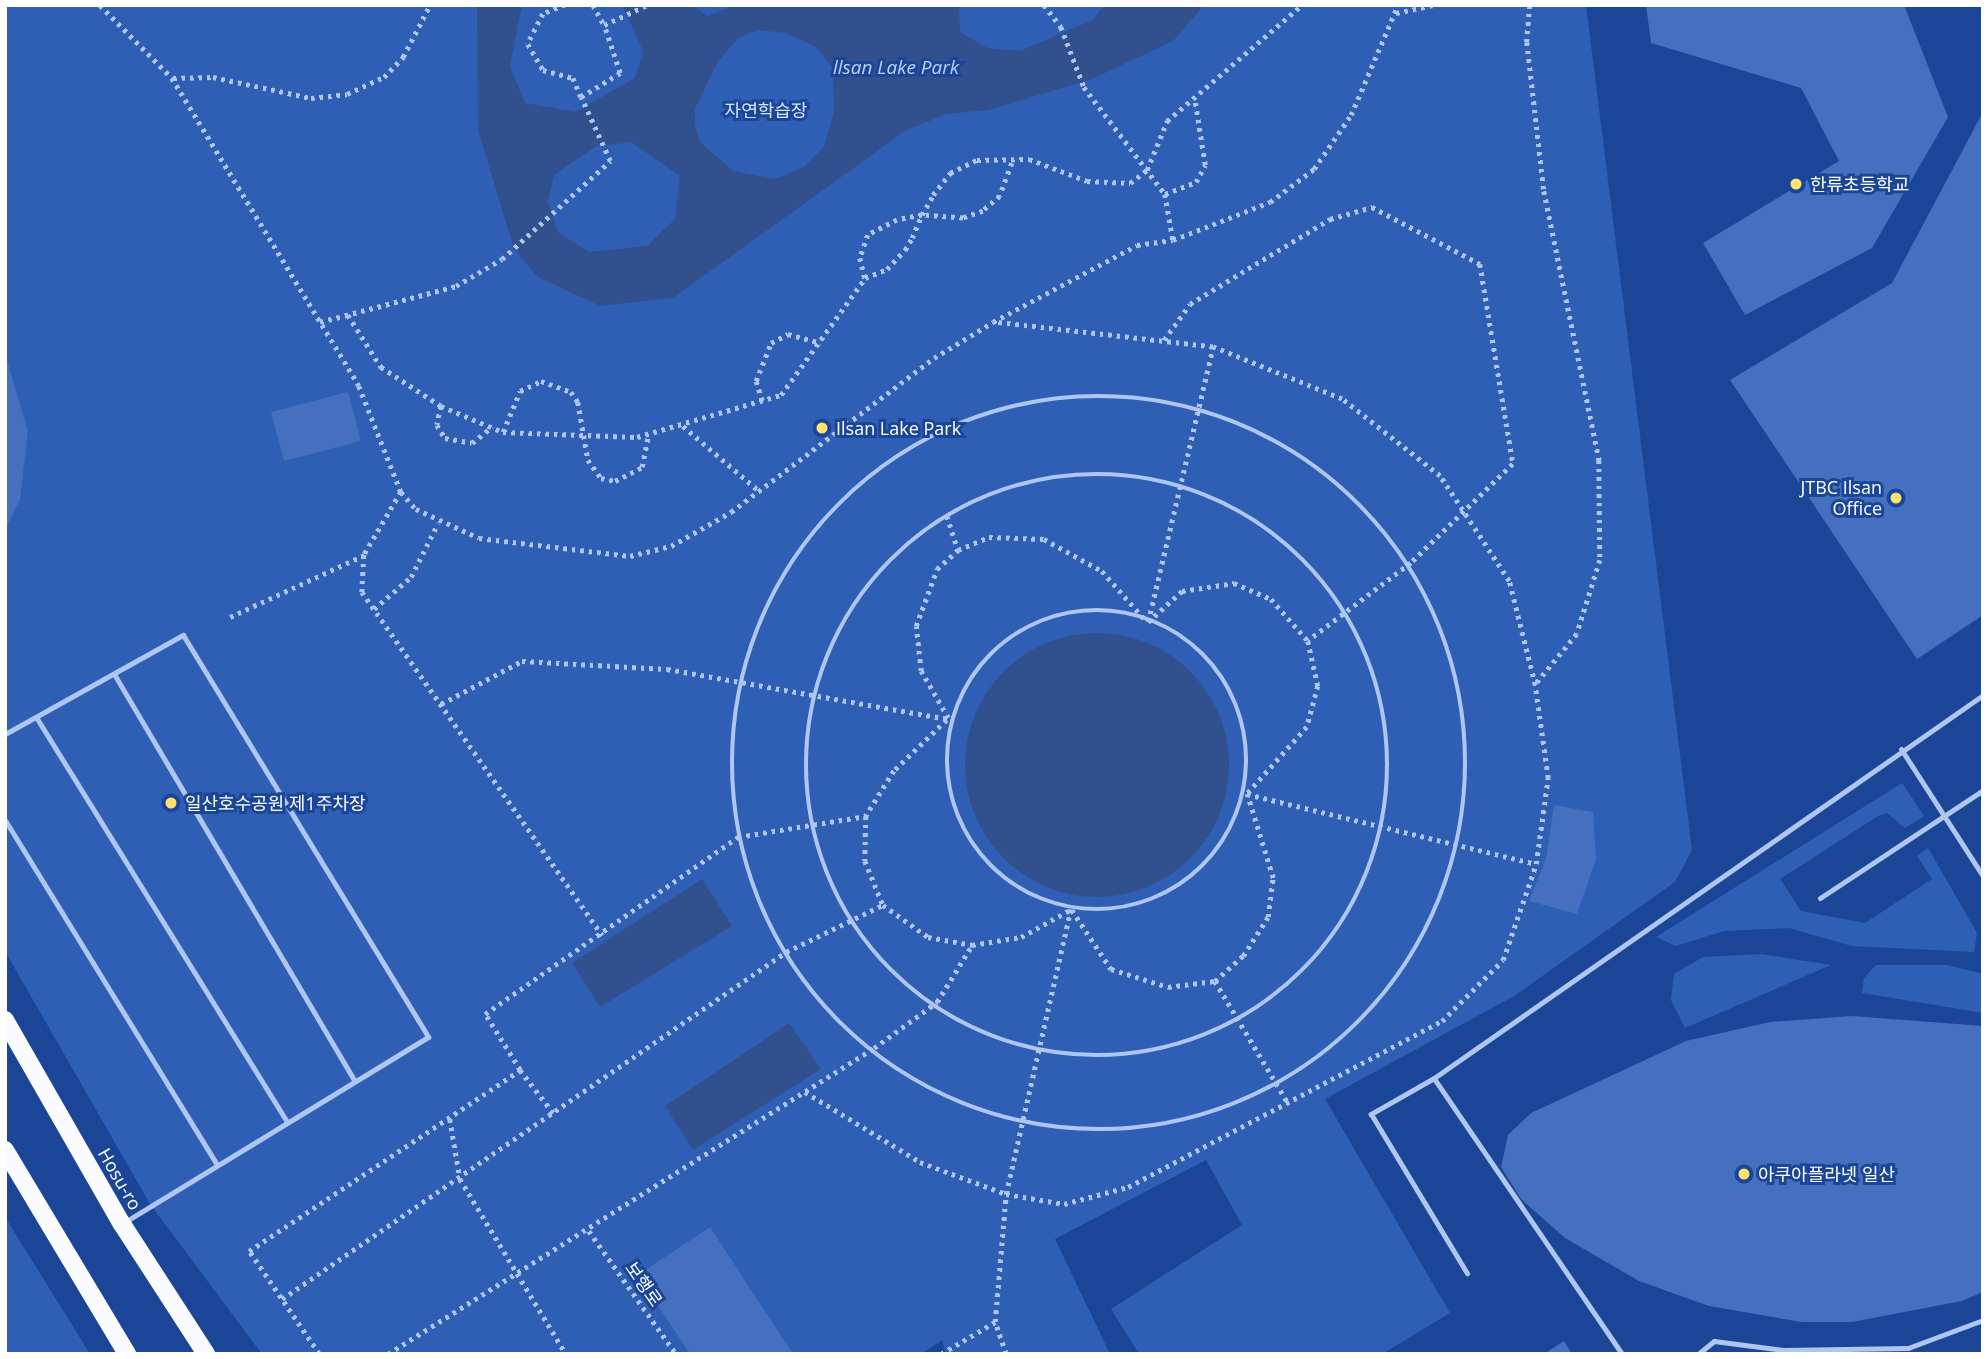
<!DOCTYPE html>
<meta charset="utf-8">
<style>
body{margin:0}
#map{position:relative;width:1988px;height:1359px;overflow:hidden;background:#1b4698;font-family:"Open Sans","Noto Sans KR",sans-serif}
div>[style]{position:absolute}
.green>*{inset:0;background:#2f5fb5}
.water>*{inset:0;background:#31508d}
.round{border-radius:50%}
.building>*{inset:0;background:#4470bf}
.path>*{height:4.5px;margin-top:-2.25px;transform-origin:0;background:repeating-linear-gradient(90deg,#afc7f0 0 3.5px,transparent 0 8.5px)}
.path>.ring{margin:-2.25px;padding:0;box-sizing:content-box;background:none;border:4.5px solid #afc7f0;border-radius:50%}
.lane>*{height:5px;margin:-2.5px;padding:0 2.5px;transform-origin:2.5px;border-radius:2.5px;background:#afc7f0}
.primary>*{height:18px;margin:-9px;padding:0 9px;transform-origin:9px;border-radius:9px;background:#f9fbff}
.dots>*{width:19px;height:19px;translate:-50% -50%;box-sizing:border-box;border:4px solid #1b4698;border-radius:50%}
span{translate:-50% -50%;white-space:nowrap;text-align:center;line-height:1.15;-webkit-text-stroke:6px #1b4698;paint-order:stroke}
.park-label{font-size:18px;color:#d6e4fb}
.poi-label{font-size:18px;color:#fff}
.left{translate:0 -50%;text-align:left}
.right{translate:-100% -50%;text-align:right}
.street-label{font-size:18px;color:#fff}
.water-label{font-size:19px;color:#bcd2f7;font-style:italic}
.frame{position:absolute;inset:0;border:7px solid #fff;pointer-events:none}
</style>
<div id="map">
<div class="green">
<div style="clip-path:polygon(5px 5px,1586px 5px,1692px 850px,1675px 882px,1514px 996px,1325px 1099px,1450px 1313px,1382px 1354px,1139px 1354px,1111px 1309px,1242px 1225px,1206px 1160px,1055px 1239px,1110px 1354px,946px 1354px,942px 1340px,921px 1354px,262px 1354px,150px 1204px,5px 951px)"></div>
<div style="clip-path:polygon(1902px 783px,1924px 816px,1905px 828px,1887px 813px,1878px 816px,1780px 879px,1801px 911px,1865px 923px,1932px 879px,1917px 856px,1928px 848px,1977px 933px,1974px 952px,1852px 946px,1789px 928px,1724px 931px,1676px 946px,1656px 937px)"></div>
<div style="clip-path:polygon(1761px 954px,1831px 965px,1685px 1028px,1671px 1000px,1674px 974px,1703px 957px)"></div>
<div style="clip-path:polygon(1876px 965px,1947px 965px,1983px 974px,1983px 1013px,1862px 993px,1864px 978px)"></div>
<div style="clip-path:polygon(5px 1217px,90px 1354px,5px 1354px)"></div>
</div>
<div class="water">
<div style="clip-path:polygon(evenodd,477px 5px,522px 5px,510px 66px,525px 103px,575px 112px,635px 78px,643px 51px,622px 5px,693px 5px,707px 16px,737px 5px,959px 5px,960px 32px,987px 48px,1020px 51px,1093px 20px,1104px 5px,1204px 5px,1173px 41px,1092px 79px,988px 110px,946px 114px,905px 131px,673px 298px,600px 306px,538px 277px,514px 249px,478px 130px,477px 5px,757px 30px,786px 33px,816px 47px,833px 69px,834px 112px,824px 147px,804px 167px,775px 179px,733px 171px,699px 141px,695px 125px,695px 109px,718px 61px,738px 38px,757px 30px,477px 5px,631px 142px,680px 176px,675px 219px,647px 246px,589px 252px,558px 232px,548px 202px,554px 175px,595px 147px,631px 142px)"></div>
<div class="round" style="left:965px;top:633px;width:264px;height:264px"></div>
<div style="clip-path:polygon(702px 879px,732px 926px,600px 1007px,572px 963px)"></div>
<div style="clip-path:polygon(789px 1023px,821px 1069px,693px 1150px,665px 1106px)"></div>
</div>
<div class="building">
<div style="clip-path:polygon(1646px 5px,1904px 5px,1948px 117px,1872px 248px,1745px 315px,1703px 243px,1839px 161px,1801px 88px,1651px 43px)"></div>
<div style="clip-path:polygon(1983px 112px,1983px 615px,1917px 659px,1730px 380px,1892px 283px)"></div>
<div style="clip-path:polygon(5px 354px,28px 431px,20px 499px,5px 530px)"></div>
<div style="clip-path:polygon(348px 392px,361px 441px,284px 461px,271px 412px)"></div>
<div style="clip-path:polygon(1554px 805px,1593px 812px,1596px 859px,1577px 914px,1529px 901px,1546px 859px)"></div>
<div style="clip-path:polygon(1852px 1016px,1983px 1026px,1983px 1292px,1962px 1301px,1852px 1322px,1801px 1322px,1709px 1306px,1639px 1281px,1565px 1238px,1521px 1199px,1501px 1167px,1508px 1135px,1531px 1113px,1686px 1041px,1770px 1022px)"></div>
<div style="clip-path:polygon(710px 1227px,793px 1354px,690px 1354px,638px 1275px)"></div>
<div style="clip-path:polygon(1564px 1341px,1572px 1354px,1544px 1354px)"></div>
</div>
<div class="path">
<div style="left:100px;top:5px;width:103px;rotate:45.4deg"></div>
<div style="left:172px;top:78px;width:360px;rotate:58.7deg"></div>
<div style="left:359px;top:386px;width:114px;rotate:68.4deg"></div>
<div style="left:401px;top:492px;width:23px;rotate:49deg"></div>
<div style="left:416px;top:509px;width:69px;rotate:24.7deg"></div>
<div style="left:479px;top:538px;width:152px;rotate:6.8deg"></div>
<div style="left:630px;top:556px;width:42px;rotate:-13.7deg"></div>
<div style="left:671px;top:546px;width:69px;rotate:-29.5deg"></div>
<div style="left:731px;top:512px;width:255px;rotate:-37.2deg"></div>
<div style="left:934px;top:358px;width:69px;rotate:-31.4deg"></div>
<div style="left:993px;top:322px;width:163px;rotate:-28.1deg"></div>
<div style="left:1137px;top:245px;width:36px;rotate:-8deg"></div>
<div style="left:1173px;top:240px;width:104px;rotate:-21.4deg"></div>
<div style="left:1270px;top:202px;width:55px;rotate:-36.9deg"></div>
<div style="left:1314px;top:169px;width:65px;rotate:-55.6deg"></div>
<div style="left:1351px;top:115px;width:120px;rotate:-66.9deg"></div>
<div style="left:565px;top:5px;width:24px;rotate:158deg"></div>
<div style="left:543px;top:14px;width:34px;rotate:117deg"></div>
<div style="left:528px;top:44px;width:30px;rotate:60deg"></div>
<div style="left:543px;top:70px;width:31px;rotate:15deg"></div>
<div style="left:573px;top:78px;width:21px;rotate:67deg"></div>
<div style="left:593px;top:5px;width:23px;rotate:61deg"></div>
<div style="left:1044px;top:5px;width:28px;rotate:52deg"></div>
<div style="left:1061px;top:27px;width:64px;rotate:69deg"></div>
<div style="left:1084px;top:87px;width:134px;rotate:52.9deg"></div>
<div style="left:1165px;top:194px;width:33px;rotate:-21deg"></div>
<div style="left:1196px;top:182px;width:19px;rotate:-62deg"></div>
<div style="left:1205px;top:165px;width:64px;rotate:-99deg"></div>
<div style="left:1530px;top:5px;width:37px;rotate:95deg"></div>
<div style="left:1527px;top:42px;width:150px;rotate:83.5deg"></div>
<div style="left:1544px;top:191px;width:275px;rotate:78.4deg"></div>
<div style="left:1599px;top:460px;width:100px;rotate:89.4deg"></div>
<div style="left:1600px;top:560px;width:77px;rotate:107.3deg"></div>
<div style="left:1577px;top:634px;width:66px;rotate:129.5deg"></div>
<div style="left:1396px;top:13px;width:39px;rotate:-12deg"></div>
<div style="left:173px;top:78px;width:40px;rotate:-1.4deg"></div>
<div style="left:213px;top:77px;width:100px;rotate:12.1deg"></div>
<div style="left:311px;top:98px;width:36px;rotate:-6deg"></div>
<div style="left:347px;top:94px;width:41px;rotate:-24.7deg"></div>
<div style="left:384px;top:77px;width:28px;rotate:-46deg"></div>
<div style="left:403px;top:57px;width:59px;rotate:-62.6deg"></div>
<div style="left:1012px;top:163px;width:35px;rotate:110deg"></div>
<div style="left:1000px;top:196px;width:23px;rotate:139deg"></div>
<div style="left:983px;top:211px;width:21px;rotate:161deg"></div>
<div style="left:963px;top:218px;width:41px;rotate:-175.8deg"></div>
<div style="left:922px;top:215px;width:25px;rotate:169deg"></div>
<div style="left:897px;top:220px;width:33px;rotate:153deg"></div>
<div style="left:868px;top:235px;width:24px;rotate:109deg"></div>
<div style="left:860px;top:258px;width:21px;rotate:76deg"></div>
<div style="left:865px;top:278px;width:24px;rotate:-22deg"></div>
<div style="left:887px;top:269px;width:26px;rotate:-47deg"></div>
<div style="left:905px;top:250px;width:14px;rotate:-60deg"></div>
<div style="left:912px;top:238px;width:25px;rotate:-67deg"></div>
<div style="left:922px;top:215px;width:23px;rotate:-61deg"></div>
<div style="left:933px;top:195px;width:28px;rotate:-52deg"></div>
<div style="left:950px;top:173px;width:30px;rotate:-26deg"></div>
<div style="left:977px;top:160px;width:52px;rotate:-1.1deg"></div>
<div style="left:1029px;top:159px;width:62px;rotate:20.8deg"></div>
<div style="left:1087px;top:181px;width:43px;rotate:2.7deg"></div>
<div style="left:1130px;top:183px;width:21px;rotate:-37deg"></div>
<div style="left:1147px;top:170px;width:53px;rotate:-67.8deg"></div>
<div style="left:1167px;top:121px;width:178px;rotate:-40.7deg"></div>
<div style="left:1165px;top:194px;width:47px;rotate:80.1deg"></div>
<div style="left:348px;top:315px;width:62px;rotate:57.6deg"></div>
<div style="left:381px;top:367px;width:72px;rotate:33deg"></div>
<div style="left:441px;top:406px;width:67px;rotate:22.8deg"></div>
<div style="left:503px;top:432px;width:134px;rotate:2.1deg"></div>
<div style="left:637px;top:437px;width:150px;rotate:-16.3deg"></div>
<div style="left:781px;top:395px;width:144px;rotate:-54.3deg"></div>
<div style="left:320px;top:322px;width:141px;rotate:-14.8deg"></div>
<div style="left:456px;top:286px;width:53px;rotate:-30.4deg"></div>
<div style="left:502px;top:259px;width:146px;rotate:-42.2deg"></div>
<div style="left:610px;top:161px;width:70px;rotate:-114.4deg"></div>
<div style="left:581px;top:97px;width:46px;rotate:-31.6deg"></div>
<div style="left:620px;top:73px;width:51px;rotate:-108.4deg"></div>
<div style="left:604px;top:25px;width:47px;rotate:-24.9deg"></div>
<div style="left:1164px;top:340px;width:44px;rotate:-54.2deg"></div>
<div style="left:1190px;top:304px;width:164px;rotate:-31.3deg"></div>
<div style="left:1330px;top:219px;width:44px;rotate:-15.9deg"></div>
<div style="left:1372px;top:207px;width:122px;rotate:27.8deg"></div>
<div style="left:1480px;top:264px;width:203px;rotate:80.6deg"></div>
<div style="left:1513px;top:464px;width:142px;rotate:135.9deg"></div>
<div style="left:1411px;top:563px;width:129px;rotate:142.9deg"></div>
<div class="ring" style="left:732px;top:396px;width:729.5px;height:729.5px"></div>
<div style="left:762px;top:401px;width:21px;rotate:-107deg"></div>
<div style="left:756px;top:381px;width:41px;rotate:-68.5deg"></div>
<div style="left:771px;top:343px;width:19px;rotate:-28deg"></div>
<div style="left:788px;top:334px;width:34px;rotate:15deg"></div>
<div style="left:441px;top:406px;width:19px;rotate:102deg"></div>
<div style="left:437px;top:425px;width:15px;rotate:58deg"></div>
<div style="left:445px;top:438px;width:27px;rotate:10deg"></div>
<div style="left:472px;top:443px;width:26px;rotate:-39deg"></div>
<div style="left:683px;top:426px;width:100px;rotate:40.5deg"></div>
<div style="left:503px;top:432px;width:44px;rotate:-67.5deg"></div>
<div style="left:520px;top:391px;width:23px;rotate:-25deg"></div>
<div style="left:541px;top:381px;width:32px;rotate:20deg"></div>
<div style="left:571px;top:392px;width:12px;rotate:55deg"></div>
<div style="left:578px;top:402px;width:59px;rotate:80.2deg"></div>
<div style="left:588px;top:460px;width:22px;rotate:54deg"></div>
<div style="left:601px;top:478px;width:14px;rotate:12deg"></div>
<div style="left:615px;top:481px;width:30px;rotate:-27deg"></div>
<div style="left:642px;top:467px;width:33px;rotate:-79deg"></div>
<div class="ring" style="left:806px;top:474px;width:577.5px;height:577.5px"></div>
<div style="left:401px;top:492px;width:73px;rotate:120.4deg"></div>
<div style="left:364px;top:555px;width:37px;rotate:93deg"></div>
<div style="left:362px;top:592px;width:419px;rotate:55deg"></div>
<div style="left:947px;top:516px;width:36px;rotate:72deg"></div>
<div style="left:374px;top:609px;width:49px;rotate:-40.9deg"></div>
<div style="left:411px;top:577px;width:60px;rotate:-63.4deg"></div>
<div class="ring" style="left:947px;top:610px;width:295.5px;height:295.5px"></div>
<div style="left:230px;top:617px;width:148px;rotate:-24.8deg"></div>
<div style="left:1148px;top:622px;width:46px;rotate:-42.4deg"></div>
<div style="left:1182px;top:591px;width:53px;rotate:-8.7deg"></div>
<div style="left:1234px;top:583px;width:40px;rotate:23.4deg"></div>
<div style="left:1271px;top:599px;width:56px;rotate:48.6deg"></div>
<div style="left:1308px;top:641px;width:46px;rotate:77.5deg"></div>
<div style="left:1318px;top:686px;width:42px;rotate:105deg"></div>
<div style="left:1307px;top:727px;width:90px;rotate:131.8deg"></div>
<div style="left:1148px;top:622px;width:283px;rotate:-76.7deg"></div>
<div style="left:441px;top:704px;width:92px;rotate:-28deg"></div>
<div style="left:522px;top:661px;width:145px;rotate:3.2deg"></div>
<div style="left:667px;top:669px;width:285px;rotate:10.1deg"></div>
<div style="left:948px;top:718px;width:54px;rotate:-119.9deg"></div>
<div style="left:921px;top:671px;width:45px;rotate:-96.3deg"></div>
<div style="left:916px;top:626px;width:61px;rotate:-69.8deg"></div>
<div style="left:937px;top:569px;width:28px;rotate:-42deg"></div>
<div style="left:958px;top:550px;width:34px;rotate:-23deg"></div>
<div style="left:989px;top:537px;width:55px;rotate:2.1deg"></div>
<div style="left:1044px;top:539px;width:66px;rotate:28.9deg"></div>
<div style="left:1102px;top:571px;width:68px;rotate:48.6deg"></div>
<div style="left:947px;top:720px;width:74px;rotate:136.1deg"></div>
<div style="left:894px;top:771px;width:53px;rotate:121.9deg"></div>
<div style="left:866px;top:816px;width:45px;rotate:91.3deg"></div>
<div style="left:865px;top:861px;width:48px;rotate:67.8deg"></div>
<div style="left:883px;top:905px;width:55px;rotate:35.4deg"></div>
<div style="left:928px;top:937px;width:45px;rotate:10.3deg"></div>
<div style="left:972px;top:945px;width:50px;rotate:-9.3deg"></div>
<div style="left:1021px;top:937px;width:56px;rotate:-28.9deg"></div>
<div style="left:1247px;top:794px;width:297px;rotate:13.6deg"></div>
<div style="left:1072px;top:910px;width:71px;rotate:56.5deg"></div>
<div style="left:1111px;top:969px;width:60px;rotate:17.5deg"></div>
<div style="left:1168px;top:987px;width:47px;rotate:-7.3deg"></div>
<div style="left:1215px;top:981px;width:38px;rotate:-42deg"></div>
<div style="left:1243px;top:956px;width:46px;rotate:-57.3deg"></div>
<div style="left:1268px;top:917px;width:39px;rotate:-83deg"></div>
<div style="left:1273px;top:878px;width:88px;rotate:-107.2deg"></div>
<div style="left:1215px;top:981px;width:142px;rotate:59.1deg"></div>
<div style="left:520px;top:1070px;width:57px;rotate:52.1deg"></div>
<div style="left:805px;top:1092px;width:135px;rotate:31.3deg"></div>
<div style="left:920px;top:1162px;width:92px;rotate:20.4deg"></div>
<div style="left:1006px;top:1194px;width:59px;rotate:9.8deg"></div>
<div style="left:1064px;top:1204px;width:66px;rotate:-14.9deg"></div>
<div style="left:1128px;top:1187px;width:355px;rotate:-27.9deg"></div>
<div style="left:1442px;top:1021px;width:86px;rotate:-45deg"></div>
<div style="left:1503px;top:960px;width:102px;rotate:-71deg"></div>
<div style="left:1536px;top:864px;width:87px;rotate:-82.1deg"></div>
<div style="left:1548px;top:778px;width:94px;rotate:-98deg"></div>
<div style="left:1535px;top:685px;width:107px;rotate:-104deg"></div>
<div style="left:1509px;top:581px;width:126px;rotate:-123.3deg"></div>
<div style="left:1440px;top:476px;width:125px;rotate:-141.8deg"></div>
<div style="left:1342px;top:399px;width:139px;rotate:-158deg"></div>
<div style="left:1213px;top:347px;width:221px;rotate:-173.5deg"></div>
<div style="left:450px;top:1119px;width:61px;rotate:80.5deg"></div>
<div style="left:460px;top:1179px;width:205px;rotate:58.8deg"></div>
<div style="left:589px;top:1231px;width:151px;rotate:54.7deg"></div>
<div style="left:282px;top:1299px;width:612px;rotate:-34.55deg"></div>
<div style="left:786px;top:952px;width:108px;rotate:-25.9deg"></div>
<div style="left:319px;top:1354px;width:125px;rotate:-124.2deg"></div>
<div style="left:249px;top:1251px;width:326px;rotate:-33.7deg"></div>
<div style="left:520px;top:1070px;width:66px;rotate:-122deg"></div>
<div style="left:485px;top:1014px;width:309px;rotate:-35deg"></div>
<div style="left:738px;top:837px;width:130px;rotate:-9.3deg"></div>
<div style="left:388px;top:1354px;width:574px;rotate:-32.2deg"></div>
<div style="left:874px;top:1048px;width:78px;rotate:-36.1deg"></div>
<div style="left:937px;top:1002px;width:67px;rotate:-58.4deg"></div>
<div style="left:941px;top:1354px;width:63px;rotate:-30.7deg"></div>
<div style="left:1006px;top:1354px;width:34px;rotate:-109deg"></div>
<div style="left:995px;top:1322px;width:128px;rotate:-85.1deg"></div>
<div style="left:1006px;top:1194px;width:292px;rotate:-77.2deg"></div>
</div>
<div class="lane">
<div style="left:114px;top:674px;width:473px;rotate:59.4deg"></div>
<div style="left:36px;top:717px;width:476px;rotate:58.2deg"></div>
<div style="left:5px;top:734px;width:204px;rotate:-29.1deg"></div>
<div style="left:183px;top:635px;width:471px;rotate:58.6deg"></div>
<div style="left:428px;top:1037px;width:355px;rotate:148.6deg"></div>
<div style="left:1901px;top:749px;width:151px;rotate:57.2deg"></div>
<div style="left:5px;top:820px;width:404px;rotate:58.4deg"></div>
<div style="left:1820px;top:898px;width:196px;rotate:-33.5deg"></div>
<div style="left:1434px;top:1078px;width:73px;rotate:150.3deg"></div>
<div style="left:1371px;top:1114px;width:186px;rotate:58.9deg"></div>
<div style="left:1622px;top:1354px;width:334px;rotate:-124.3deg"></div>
<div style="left:1434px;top:1078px;width:669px;rotate:-34.9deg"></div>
<div style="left:1698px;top:1354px;width:21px;rotate:-39deg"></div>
<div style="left:1714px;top:1341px;width:70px;rotate:7.4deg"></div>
<div style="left:1783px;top:1350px;width:125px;rotate:-0.9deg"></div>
<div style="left:1908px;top:1348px;width:80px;rotate:-20.5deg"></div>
</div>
<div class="primary">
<div style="left:5px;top:1020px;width:235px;rotate:60.2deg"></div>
<div style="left:122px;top:1224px;width:155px;rotate:57.1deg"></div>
<div style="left:5px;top:1150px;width:238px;rotate:59.1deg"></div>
</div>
<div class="dots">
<div style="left:1796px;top:184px;background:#ffe26f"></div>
<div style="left:822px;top:428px;background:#ffe26f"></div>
<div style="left:1896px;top:498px;background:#ffe26f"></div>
<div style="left:171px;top:803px;background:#ffe26f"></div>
<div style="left:1744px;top:1174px;background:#ffe26f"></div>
</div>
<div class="park-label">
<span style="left:766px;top:110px">자연학습장</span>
</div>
<div class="poi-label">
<span class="left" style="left:1810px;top:184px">한류초등학교</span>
<span class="left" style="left:836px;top:428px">Ilsan Lake Park</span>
<span class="right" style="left:1882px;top:498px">JTBC Ilsan<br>Office</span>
<span class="left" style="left:185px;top:803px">일산호수공원 제1주차장</span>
<span class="left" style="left:1758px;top:1174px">아쿠아플라넷 일산</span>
</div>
<div class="street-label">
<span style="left:120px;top:1179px;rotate:60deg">Hosu-ro</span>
<span style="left:644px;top:1284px;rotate:55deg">보행로</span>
</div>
<div class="water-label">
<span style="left:896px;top:68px">llsan Lake Park</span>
</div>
<div class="frame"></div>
</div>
